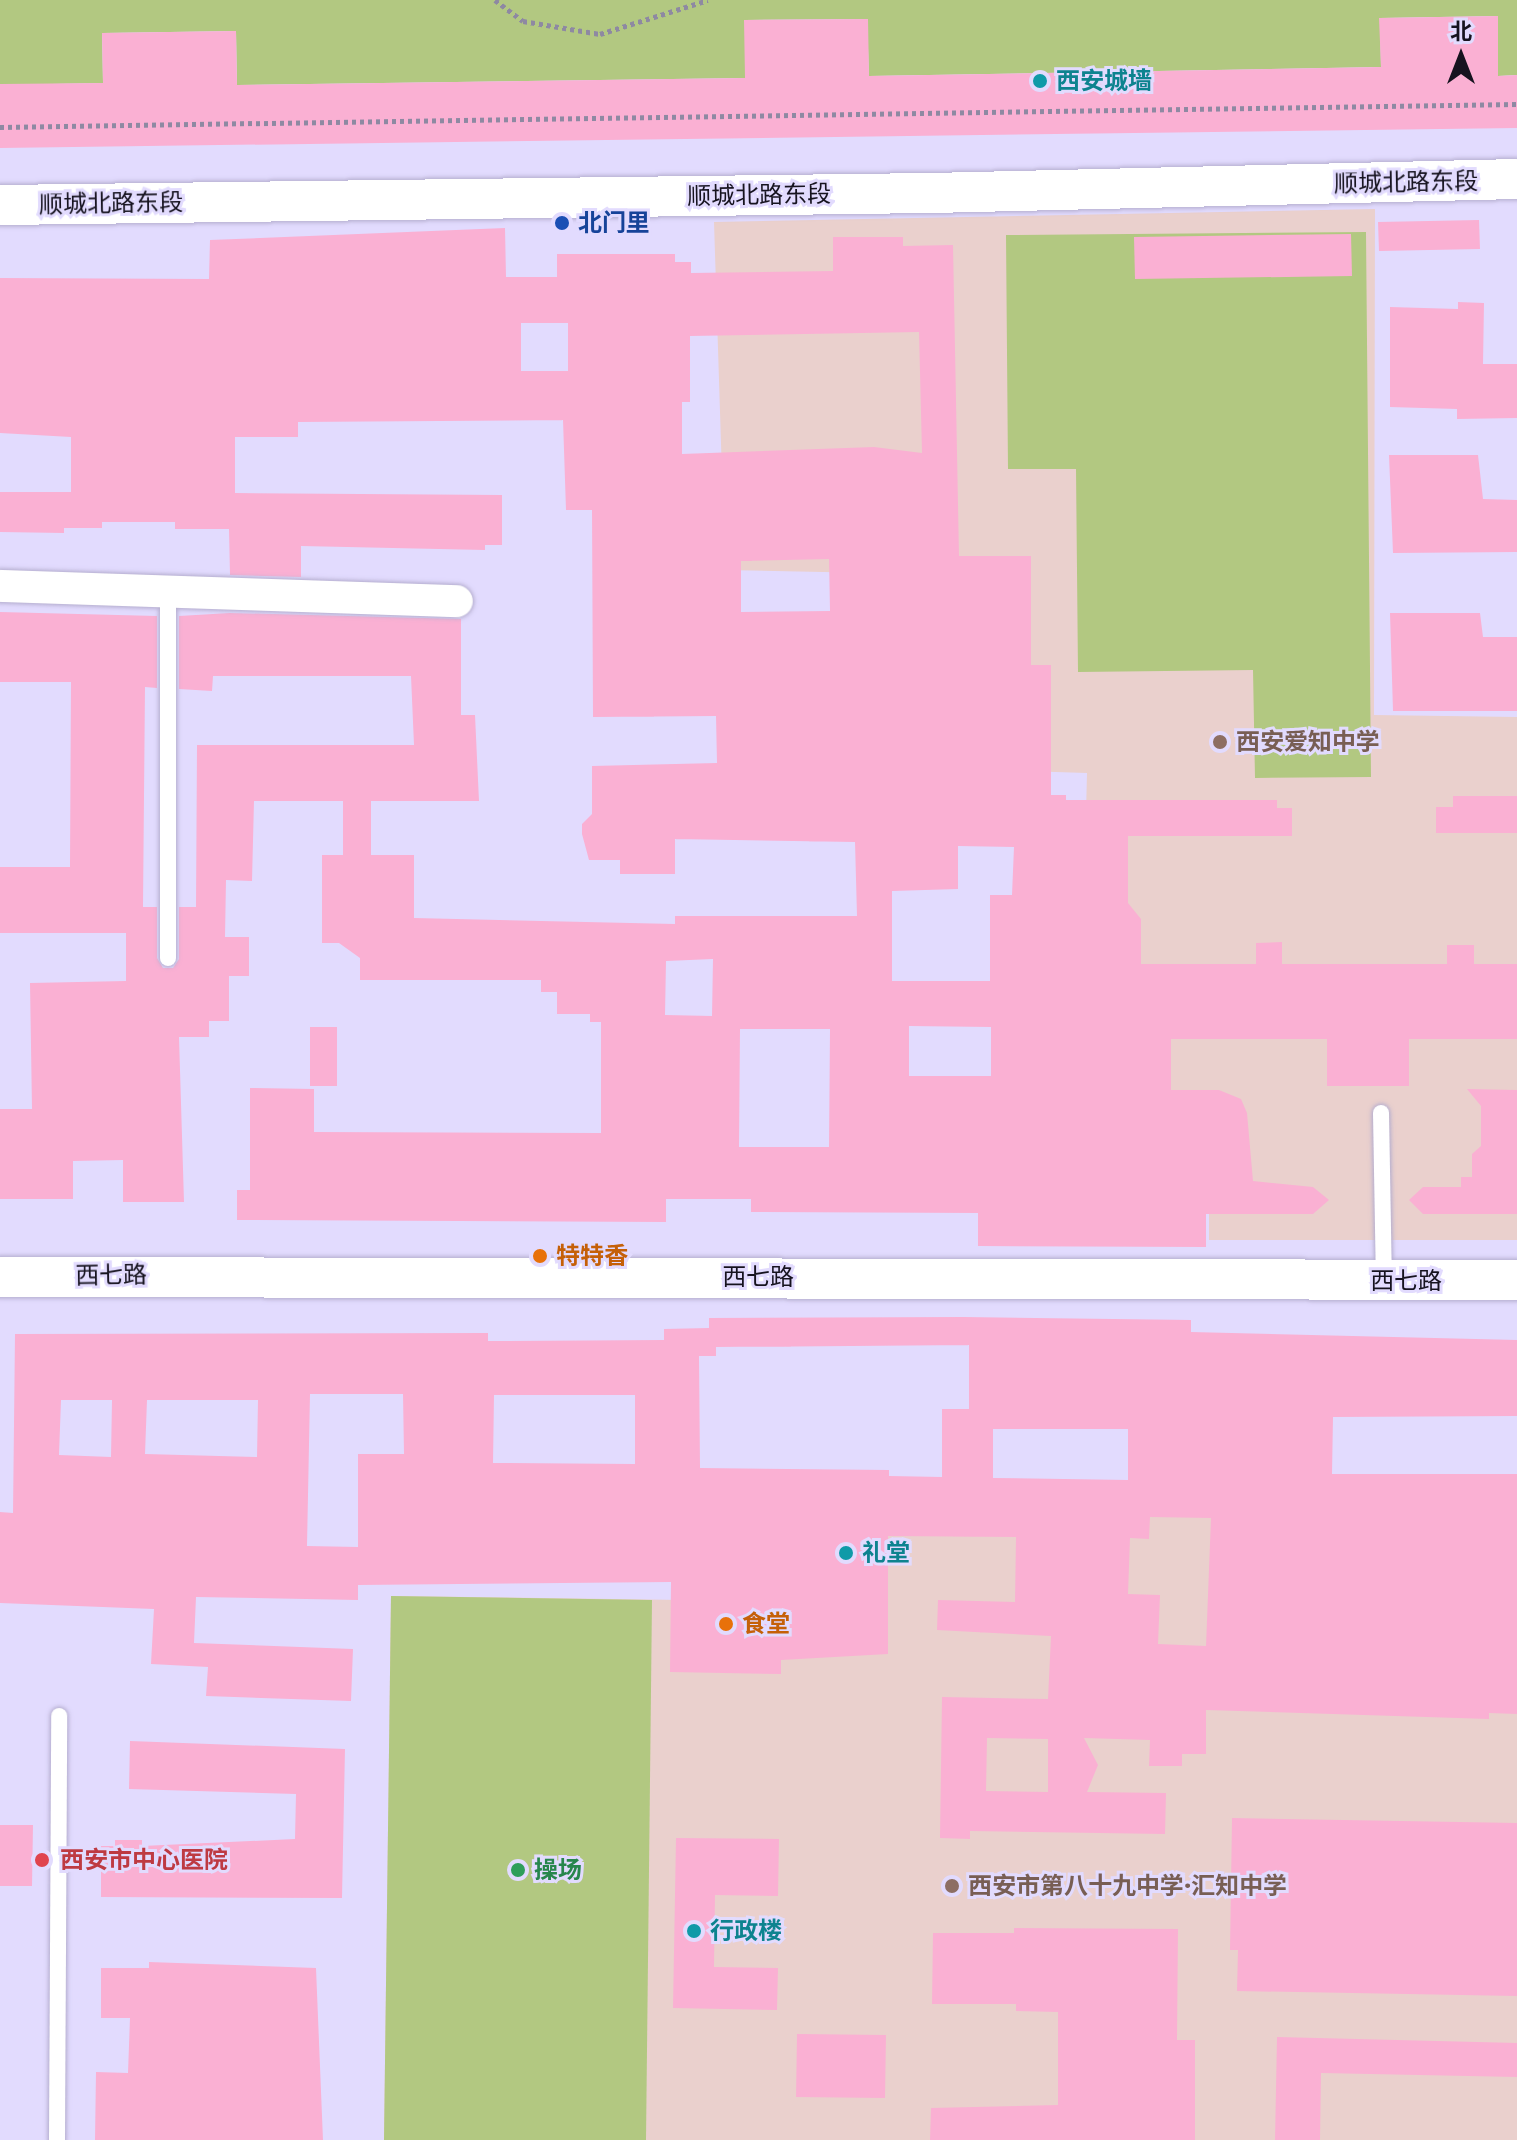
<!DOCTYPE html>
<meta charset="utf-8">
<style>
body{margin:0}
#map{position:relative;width:1517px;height:2140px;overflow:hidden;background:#e2dbfe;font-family:Poppins,"Noto Sans SC",sans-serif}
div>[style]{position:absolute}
.education>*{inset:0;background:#ead0cd}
.green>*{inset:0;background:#b2c881}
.building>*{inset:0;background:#fab0d3}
.path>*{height:5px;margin-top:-2.5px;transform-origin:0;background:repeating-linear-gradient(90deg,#8e89a2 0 4px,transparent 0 8px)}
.roads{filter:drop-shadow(0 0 2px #b5aecf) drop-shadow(0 0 2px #b5aecf)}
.service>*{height:16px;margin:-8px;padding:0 8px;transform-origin:8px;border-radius:8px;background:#fff}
.minor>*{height:32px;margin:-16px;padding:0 16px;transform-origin:16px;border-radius:16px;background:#fff}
.tertiary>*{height:40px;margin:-20px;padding:0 20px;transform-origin:20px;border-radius:20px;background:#fff}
.dots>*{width:22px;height:22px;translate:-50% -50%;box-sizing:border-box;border:4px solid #e2dbfe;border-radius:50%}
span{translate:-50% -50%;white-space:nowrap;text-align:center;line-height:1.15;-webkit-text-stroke:6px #e2dbfe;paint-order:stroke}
.culture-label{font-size:24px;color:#0d838f;font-weight:700}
.left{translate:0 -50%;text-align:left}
.street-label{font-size:24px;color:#16131f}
.transit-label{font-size:24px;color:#164399;font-weight:700}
.education-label{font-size:24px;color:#785e54;font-weight:700}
.food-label{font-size:24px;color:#c56008;font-weight:700}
.health-label{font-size:24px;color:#be3a42;font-weight:700}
.leisure-label{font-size:24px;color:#27864d;font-weight:700}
.north{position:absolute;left:1421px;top:16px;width:80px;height:80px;-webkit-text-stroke:6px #e2dbfe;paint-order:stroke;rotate:0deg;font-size:22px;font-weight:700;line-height:32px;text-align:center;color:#16131f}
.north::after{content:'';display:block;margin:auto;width:28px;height:36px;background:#16131f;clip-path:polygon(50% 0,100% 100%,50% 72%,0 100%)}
</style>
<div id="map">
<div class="education">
<div style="clip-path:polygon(1375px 209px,1374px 715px,1517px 717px,1517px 1240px,1209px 1240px,1209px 1129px,1078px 1128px,1087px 773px,924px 768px,920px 574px,725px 570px,714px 222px)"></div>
<div style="clip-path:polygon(808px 1483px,1222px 1488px,1517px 1631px,1517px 2140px,384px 2140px,391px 1596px,684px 1600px)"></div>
</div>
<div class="green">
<div style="clip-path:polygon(0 0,1517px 0,1517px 75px,1498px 76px,1497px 16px,1380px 18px,1381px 67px,869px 76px,867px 19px,745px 20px,745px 78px,237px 85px,236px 31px,102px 33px,103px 83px,0 85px)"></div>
<div style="clip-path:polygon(1366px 232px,1371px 777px,1255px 778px,1253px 670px,1078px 672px,1076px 469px,1008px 469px,1006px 235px)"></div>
<div style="clip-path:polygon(391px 1596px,652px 1600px,646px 2140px,384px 2140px)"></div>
</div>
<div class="building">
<div style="clip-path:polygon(1498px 16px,1498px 76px,1517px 75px,1517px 128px,0 148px,0 84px,103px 83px,102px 33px,236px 31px,237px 85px,745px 78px,744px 20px,868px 19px,869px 76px,1381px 67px,1379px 18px)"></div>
<div style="clip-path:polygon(1479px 220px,1480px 249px,1379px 251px,1378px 222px)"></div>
<div style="clip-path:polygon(evenodd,505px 228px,506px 277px,557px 277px,557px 254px,675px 254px,675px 262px,691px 262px,691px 273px,833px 271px,833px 237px,903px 237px,903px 246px,953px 245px,959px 556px,1031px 556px,1031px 665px,1051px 665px,1051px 795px,1066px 795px,1066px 800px,1277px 800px,1277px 808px,1292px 808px,1292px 836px,1128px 836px,1128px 903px,1141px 919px,1141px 964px,1256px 964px,1256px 943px,1282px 942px,1282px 964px,1447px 964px,1447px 945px,1474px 945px,1474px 964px,1517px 964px,1517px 1039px,1409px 1039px,1409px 1086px,1327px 1086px,1327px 1039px,1171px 1039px,1171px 1090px,1219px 1090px,1241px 1099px,1247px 1113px,1253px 1181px,1313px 1187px,1329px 1200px,1313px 1214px,1206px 1214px,1206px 1247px,978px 1246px,978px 1213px,751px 1212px,751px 1199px,666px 1199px,666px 1222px,237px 1220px,237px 1190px,250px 1190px,250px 1088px,314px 1089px,314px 1132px,601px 1133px,601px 1022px,590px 1022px,590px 1014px,557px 1014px,557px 992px,541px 992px,541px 980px,360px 980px,360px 958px,339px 943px,322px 943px,322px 855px,343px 855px,343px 801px,254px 801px,252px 881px,226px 880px,225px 937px,249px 937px,249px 976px,229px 976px,229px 1021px,209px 1021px,209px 1037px,179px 1037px,184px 1202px,123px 1202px,123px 1160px,73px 1161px,73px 1199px,0 1199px,0 1109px,32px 1109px,30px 983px,126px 981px,126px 933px,0 933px,0 867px,70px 867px,71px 682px,0 682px,0 612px,157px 616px,157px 688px,145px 687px,143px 907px,157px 907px,157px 958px,163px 968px,173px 968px,179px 959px,179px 907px,196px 907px,197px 745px,414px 745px,411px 676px,213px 676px,212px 691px,179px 689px,179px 616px,230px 613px,461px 619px,461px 715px,475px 715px,479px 801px,371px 801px,371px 855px,414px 855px,414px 918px,675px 924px,675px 916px,857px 916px,855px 842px,675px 839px,675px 874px,620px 874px,620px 860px,589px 860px,582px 834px,582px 824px,592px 814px,592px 766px,717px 763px,716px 716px,593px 717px,592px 510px,566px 510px,563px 420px,298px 422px,298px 437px,235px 437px,235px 493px,502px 495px,502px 545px,485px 545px,485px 550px,301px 546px,301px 577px,230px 575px,229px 529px,175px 529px,175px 522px,102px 522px,102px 528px,64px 528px,64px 533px,0 532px,0 492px,71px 492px,71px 437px,0 433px,0 278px,209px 279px,210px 240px,505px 228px,521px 323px,568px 323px,568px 371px,521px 371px,521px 323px,505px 228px,919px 332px,922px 453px,874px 447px,682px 454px,682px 402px,690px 402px,690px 336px,919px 332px,505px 228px,829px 559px,830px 611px,741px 612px,741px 561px,829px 559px,505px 228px,958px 846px,1014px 847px,1012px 895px,990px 895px,990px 981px,892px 981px,892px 891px,958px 889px,958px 846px,505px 228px,713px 959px,712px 1016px,665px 1015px,666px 961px,713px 959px,505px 228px,909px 1026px,991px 1027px,991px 1076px,909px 1076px,909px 1026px,505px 228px,740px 1029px,830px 1029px,829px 1147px,739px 1147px,740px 1029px)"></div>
<div style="clip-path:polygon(1351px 234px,1352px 276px,1135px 279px,1134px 237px)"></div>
<div style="clip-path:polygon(1458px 302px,1484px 303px,1483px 364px,1517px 364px,1517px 418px,1457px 419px,1457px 409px,1390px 407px,1390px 307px,1458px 309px)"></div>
<div style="clip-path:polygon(1389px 455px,1478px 455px,1483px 499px,1517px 500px,1517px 552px,1393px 553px)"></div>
<div style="clip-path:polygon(1390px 613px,1480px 613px,1483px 637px,1517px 637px,1517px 711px,1393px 711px)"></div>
<div style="clip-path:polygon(1453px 796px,1517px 796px,1517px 833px,1436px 833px,1436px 807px,1453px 807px)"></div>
<div style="clip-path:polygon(310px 1027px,337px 1027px,337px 1086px,310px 1086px)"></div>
<div style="clip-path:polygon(1467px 1089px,1517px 1090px,1517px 1214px,1423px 1214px,1409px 1200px,1423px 1187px,1461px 1187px,1461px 1177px,1472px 1177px,1472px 1154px,1481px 1146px,1481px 1106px)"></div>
<div style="clip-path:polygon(evenodd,963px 1317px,1191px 1320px,1191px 1332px,1517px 1340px,1517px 1416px,1333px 1417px,1332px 1474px,1517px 1474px,1517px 1714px,1489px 1713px,1489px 1719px,1206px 1710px,1206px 1754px,1182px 1754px,1182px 1766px,1149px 1766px,1150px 1740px,1084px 1738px,1098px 1765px,1087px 1792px,1166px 1793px,1165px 1834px,970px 1831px,970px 1839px,940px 1838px,942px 1697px,1048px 1699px,1051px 1636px,937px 1630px,938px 1600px,1015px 1602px,1016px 1537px,888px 1536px,888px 1654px,781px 1660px,781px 1674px,670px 1672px,671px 1582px,358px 1585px,358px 1600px,196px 1597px,194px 1643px,353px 1649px,351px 1701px,206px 1696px,208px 1667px,151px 1664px,154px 1609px,0 1603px,0 1512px,13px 1513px,15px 1334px,488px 1333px,488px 1341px,664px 1340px,664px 1329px,709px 1328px,709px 1318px,963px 1317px,969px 1345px,969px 1409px,942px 1409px,942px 1477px,889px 1476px,889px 1470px,700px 1468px,699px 1356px,716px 1356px,716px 1347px,969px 1345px,963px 1317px,310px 1394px,403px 1394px,404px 1454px,358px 1454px,358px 1547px,307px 1546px,310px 1394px,963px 1317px,494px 1395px,635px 1395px,635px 1464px,493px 1463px,494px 1395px,963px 1317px,61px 1400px,112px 1400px,111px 1457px,59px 1455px,61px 1400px,963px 1317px,147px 1400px,258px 1400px,257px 1457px,145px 1454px,147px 1400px,963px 1317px,993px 1429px,1128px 1429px,1128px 1480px,993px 1478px,993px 1429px,963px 1317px,1150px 1517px,1211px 1518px,1206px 1646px,1158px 1644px,1160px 1595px,1128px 1594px,1130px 1538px,1149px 1539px,1150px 1517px,963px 1317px,987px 1738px,1048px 1739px,1048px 1792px,986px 1791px,987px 1738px)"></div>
<div style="clip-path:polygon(130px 1741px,345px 1749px,342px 1898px,101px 1897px,101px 1846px,115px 1846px,115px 1840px,142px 1840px,142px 1846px,295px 1839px,296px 1794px,129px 1789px)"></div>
<div style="clip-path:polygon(1232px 1818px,1517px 1823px,1517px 1996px,1237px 1991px,1238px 1950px,1230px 1950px)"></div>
<div style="clip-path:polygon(0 1825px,33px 1825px,32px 1886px,0 1886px)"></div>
<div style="clip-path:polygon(676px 1838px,779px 1839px,778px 1896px,715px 1895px,714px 1967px,778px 1968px,777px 2010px,673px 2008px)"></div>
<div style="clip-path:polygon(1014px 1928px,1178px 1929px,1177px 2040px,1195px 2040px,1195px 2140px,930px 2140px,931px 2108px,1058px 2105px,1058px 2012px,1016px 2011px,1016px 2004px,932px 2004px,933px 1933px,1014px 1933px)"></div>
<div style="clip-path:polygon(149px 1962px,316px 1968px,323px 2140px,95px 2140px,96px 2072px,128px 2073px,130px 2018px,101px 2018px,101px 1968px,149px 1968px)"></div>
<div style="clip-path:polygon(797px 2034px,886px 2035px,885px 2098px,796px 2097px)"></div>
<div style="clip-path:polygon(1277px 2037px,1517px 2043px,1517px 2077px,1321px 2073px,1320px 2140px,1275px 2140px)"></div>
</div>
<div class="path">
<div style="left:495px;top:0;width:35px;rotate:37deg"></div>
<div style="left:523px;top:21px;width:78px;rotate:9.6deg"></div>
<div style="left:600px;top:34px;width:113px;rotate:-17.5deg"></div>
<div style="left:0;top:127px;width:1517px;rotate:-0.87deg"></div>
</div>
<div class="roads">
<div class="service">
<div style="left:168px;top:594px;width:364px;rotate:90deg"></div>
<div style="left:1381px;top:1113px;width:167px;rotate:89deg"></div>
<div style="left:57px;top:2140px;width:424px;rotate:-89.7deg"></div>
</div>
<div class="minor">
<div style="left:0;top:586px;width:457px;rotate:1.9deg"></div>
</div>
<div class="tertiary">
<div style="left:0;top:205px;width:932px;rotate:-0.74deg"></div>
<div style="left:932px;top:193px;width:585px;rotate:-1.37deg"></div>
<div style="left:0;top:1277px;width:1517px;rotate:0.11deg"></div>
</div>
</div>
<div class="dots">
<div style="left:1040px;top:81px;background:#0f9aa8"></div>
<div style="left:562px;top:223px;background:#1a4fb4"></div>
<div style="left:1220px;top:742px;background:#8d6e63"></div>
<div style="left:540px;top:1256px;background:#e8710a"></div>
<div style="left:846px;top:1553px;background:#0f9aa8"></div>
<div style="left:726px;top:1624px;background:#e8710a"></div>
<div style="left:42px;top:1860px;background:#e0444e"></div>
<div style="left:518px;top:1870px;background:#2e9e5b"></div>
<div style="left:952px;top:1886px;background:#8d6e63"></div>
<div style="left:694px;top:1931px;background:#0f9aa8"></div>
</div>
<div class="culture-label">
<span class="left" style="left:1056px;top:81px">西安城墙</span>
<span class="left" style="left:862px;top:1553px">礼堂</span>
<span class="left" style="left:710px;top:1931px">行政楼</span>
</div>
<div class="street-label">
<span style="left:1406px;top:182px;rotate:-1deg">顺城北路东段</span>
<span style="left:759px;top:195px;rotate:-1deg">顺城北路东段</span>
<span style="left:111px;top:203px;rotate:-1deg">顺城北路东段</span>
<span style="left:111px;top:1275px;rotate:-1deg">西七路</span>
<span style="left:758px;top:1277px">西七路</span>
<span style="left:1406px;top:1281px">西七路</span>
</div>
<div class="transit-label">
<span class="left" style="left:578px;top:223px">北门里</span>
</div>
<div class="education-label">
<span class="left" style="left:1236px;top:742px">西安爱知中学</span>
<span class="left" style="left:968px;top:1886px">西安市第八十九中学·汇知中学</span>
</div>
<div class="food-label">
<span class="left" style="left:556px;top:1256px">特特香</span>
<span class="left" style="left:742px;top:1624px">食堂</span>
</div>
<div class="health-label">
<span class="left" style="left:60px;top:1860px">西安市中心医院</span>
</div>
<div class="leisure-label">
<span class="left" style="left:534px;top:1870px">操场</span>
</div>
<div class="north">北</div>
</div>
